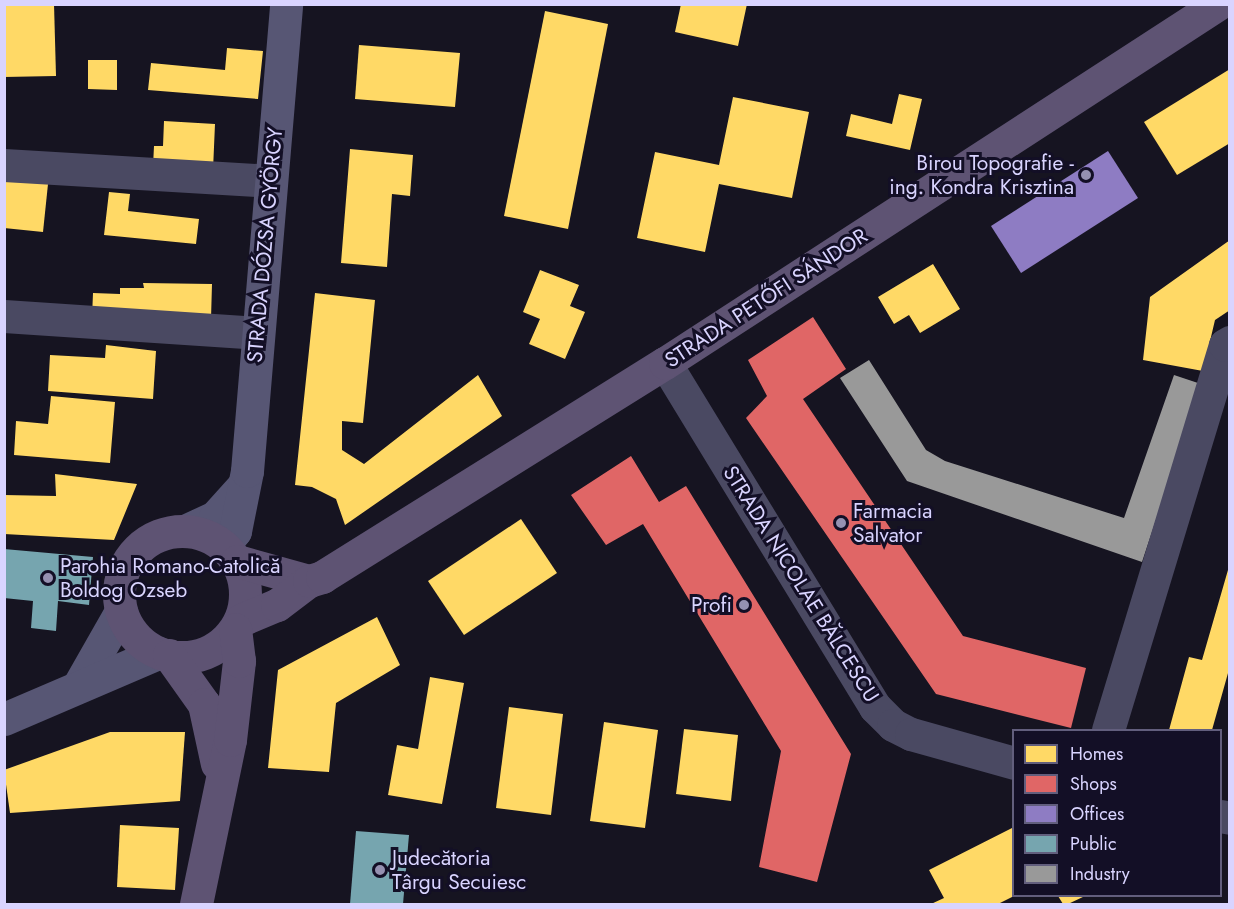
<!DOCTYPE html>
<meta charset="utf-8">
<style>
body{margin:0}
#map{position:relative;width:1234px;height:909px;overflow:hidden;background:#161421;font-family:Jost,sans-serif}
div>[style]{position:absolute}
.homes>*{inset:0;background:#ffd966}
.shops>*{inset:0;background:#e06666}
.offices>*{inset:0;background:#8e7cc3}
.public>*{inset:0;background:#76a5af}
.industry>*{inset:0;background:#999}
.street>*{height:33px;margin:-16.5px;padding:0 16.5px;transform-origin:16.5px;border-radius:16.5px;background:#4a4962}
.secondary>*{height:33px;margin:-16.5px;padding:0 16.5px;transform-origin:16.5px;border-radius:16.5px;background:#575674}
.primary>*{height:33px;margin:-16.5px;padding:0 16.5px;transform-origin:16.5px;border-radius:16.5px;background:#5e5373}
.primary>.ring{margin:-16.5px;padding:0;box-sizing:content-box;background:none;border:33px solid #5e5373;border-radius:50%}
.dots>*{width:16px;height:16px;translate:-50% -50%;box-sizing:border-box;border:3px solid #130f26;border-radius:50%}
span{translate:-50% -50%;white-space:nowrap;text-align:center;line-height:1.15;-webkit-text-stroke:6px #130f26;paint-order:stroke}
.poi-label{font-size:21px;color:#d9d4ff}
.right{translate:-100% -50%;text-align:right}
.left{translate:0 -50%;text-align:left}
.street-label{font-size:21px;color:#d9d4ff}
.frame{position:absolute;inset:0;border:6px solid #d9d4ff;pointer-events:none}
.legend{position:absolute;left:1012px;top:729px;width:210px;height:168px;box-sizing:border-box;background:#130f26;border:2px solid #625e7d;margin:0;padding:8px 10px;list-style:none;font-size:18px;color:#d9d4ff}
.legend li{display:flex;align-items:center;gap:12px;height:30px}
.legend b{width:30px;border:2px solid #625e7d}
</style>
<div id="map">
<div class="homes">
<div style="clip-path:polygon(4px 4px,54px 4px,56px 76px,4px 77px)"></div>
<div style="clip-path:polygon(681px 4px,747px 4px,738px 46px,675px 32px)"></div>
<div style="clip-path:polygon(545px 11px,608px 24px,568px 229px,504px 216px)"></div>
<div style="clip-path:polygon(359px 45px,460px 53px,455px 107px,355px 99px)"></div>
<div style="clip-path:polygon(227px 48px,263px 51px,258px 99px,148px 90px,151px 63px,225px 70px)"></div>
<div style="clip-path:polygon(88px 60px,117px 60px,117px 90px,88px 89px)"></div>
<div style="clip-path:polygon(1230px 69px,1230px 143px,1177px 175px,1144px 122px)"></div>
<div style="clip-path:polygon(899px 94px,922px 99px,910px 150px,846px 136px,851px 114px,892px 124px)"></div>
<div style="clip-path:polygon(733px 97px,809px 112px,792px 198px,719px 184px,705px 252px,637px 238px,655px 152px,719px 165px)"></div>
<div style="clip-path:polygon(164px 121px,215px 124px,213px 170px,153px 166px,154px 146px,163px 146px)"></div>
<div style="clip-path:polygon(350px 149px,413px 155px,410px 196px,392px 194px,387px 267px,341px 263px)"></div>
<div style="clip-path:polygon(4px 180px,48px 184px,43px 232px,4px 228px)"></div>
<div style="clip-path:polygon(109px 192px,130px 194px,128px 211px,199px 219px,196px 244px,104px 235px)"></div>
<div style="clip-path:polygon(1230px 240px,1230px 310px,1215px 320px,1203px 371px,1143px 360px,1150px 297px)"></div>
<div style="clip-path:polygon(933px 264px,960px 309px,920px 333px,909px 315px,894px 324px,878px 297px)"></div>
<div style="clip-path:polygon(540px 270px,579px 285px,570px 306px,585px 312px,565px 359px,529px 344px,540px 319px,523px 312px)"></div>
<div style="clip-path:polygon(143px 283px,212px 284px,211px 319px,92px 317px,93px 293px,120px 294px,120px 288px,144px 288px)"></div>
<div style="clip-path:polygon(315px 293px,375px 300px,363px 423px,342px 421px,342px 450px,364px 464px,478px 375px,502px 416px,345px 525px,336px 499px,312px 487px,295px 485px)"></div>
<div style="clip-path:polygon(106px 345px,156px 351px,153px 399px,48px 391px,50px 355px,105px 358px)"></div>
<div style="clip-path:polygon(51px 396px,115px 402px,110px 463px,14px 455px,16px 421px,48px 424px)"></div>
<div style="clip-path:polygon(55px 474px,137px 484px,114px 540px,4px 534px,4px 495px,56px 496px)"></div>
<div style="clip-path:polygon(521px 519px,557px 573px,464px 635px,428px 581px)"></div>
<div style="clip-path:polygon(1230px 563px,1230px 666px,1212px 730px,1169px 730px,1189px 657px,1202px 660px)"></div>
<div style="clip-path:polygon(377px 617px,400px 665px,336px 703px,329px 772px,268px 768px,278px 670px)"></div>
<div style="clip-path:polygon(430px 677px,464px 683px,442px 804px,388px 795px,397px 745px,418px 749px)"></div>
<div style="clip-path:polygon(509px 707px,563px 714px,551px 815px,496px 808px)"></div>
<div style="clip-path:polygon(604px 722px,658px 730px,645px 828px,590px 821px)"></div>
<div style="clip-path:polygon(684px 729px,738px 735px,731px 801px,676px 794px)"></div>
<div style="clip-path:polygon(110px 732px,185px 732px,180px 801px,10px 813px,4px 770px)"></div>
<div style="clip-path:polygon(120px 825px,179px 828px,175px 890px,117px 887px)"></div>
<div style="clip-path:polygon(1014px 827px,1014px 896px,998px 904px,931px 904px,944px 898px,929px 870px)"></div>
<div style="clip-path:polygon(1058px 896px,1085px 896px,1068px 904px,1063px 904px)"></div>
</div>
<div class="shops">
<div style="clip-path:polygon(813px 317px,846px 369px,803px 399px,963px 636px,1086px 668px,1071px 728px,936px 694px,746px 418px,767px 396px,748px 360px)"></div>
<div style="clip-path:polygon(631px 456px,659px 502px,686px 486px,851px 754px,817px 882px,759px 867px,781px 751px,643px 524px,606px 545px,571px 495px)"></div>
</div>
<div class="offices">
<div style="clip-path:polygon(1108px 151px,1138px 198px,1021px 273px,991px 226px)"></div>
</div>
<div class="public">
<div style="clip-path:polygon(4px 549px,93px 557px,89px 605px,58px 601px,56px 631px,31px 628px,33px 601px,4px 598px)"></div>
<div style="clip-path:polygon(356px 831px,409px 835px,403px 904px,350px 904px)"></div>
</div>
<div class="industry">
<div style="clip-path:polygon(869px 360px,926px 450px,945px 461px,1124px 518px,1174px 375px,1201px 384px,1142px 562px,907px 481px,840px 378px)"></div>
</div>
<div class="street">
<div style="left:4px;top:165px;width:266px;rotate:3.4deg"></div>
<div style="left:4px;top:316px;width:254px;rotate:3.8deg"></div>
<div style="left:665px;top:363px;width:403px;rotate:58.6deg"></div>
<div style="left:875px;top:707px;width:25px;rotate:45deg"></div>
<div style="left:893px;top:725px;width:20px;rotate:27deg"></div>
<div style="left:911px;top:734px;width:107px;rotate:15.7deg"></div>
<div style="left:1108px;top:730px;width:402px;rotate:-73.1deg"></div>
<div style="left:1225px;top:345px;width:6px;rotate:-31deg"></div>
<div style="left:1220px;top:816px;width:10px;rotate:11deg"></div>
</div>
<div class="secondary">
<div style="left:187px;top:530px;width:31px;rotate:-25deg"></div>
<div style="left:215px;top:517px;width:42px;rotate:-47.9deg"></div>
<div style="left:224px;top:545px;width:18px;rotate:-52deg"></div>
<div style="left:235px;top:531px;width:61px;rotate:-78.7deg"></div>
<div style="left:247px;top:471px;width:469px;rotate:-85.2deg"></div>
<div style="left:79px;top:685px;width:85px;rotate:-60.4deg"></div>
<div style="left:4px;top:719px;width:168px;rotate:-23.2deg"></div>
</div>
<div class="primary">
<div class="ring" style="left:119px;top:531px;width:93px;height:93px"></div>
<div style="left:237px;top:561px;width:75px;rotate:15.5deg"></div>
<div style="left:241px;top:620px;width:39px;rotate:-23deg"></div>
<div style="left:277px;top:605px;width:40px;rotate:-37deg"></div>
<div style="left:309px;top:581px;width:14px;rotate:-17deg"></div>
<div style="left:322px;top:577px;width:404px;rotate:-32deg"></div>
<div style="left:665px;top:363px;width:659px;rotate:-32.99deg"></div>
<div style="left:169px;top:655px;width:60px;rotate:54.5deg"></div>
<div style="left:204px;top:704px;width:61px;rotate:77.8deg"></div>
<div style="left:196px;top:904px;width:167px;rotate:-78.3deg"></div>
<div style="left:230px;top:740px;width:80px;rotate:-83.5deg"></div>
<div style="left:239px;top:661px;width:32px;rotate:-97deg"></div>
</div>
<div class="dots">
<div style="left:1086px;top:175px;background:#9591b1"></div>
<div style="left:841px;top:523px;background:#9591b1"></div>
<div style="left:48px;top:578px;background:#9591b1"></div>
<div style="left:744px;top:605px;background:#9591b1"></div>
<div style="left:380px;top:870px;background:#9591b1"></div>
</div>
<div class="poi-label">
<span class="right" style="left:1074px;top:175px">Birou Topografie -<br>ing. Kondra Krisztina</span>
<span class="left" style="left:853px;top:523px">Farmacia<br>Salvator</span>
<span class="left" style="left:60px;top:578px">Parohia Romano-Catolică<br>Boldog Ozseb</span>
<span class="right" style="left:732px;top:605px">Profi</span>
<span class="left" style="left:392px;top:870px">Judecătoria<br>Târgu Secuiesc</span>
</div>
<div class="street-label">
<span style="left:265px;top:245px;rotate:-85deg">STRADA DÓZSA GYÖRGY</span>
<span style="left:766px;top:298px;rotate:-33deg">STRADA PETŐFI SÁNDOR</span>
<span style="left:801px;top:584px;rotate:58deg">STRADA NICOLAE BĂLCESCU</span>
</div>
<div class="frame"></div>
<ul class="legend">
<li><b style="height:16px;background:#ffd966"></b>Homes</li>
<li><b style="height:16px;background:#e06666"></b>Shops</li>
<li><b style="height:16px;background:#8e7cc3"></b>Offices</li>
<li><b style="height:16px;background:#76a5af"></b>Public</li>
<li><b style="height:16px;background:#999"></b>Industry</li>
</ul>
</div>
